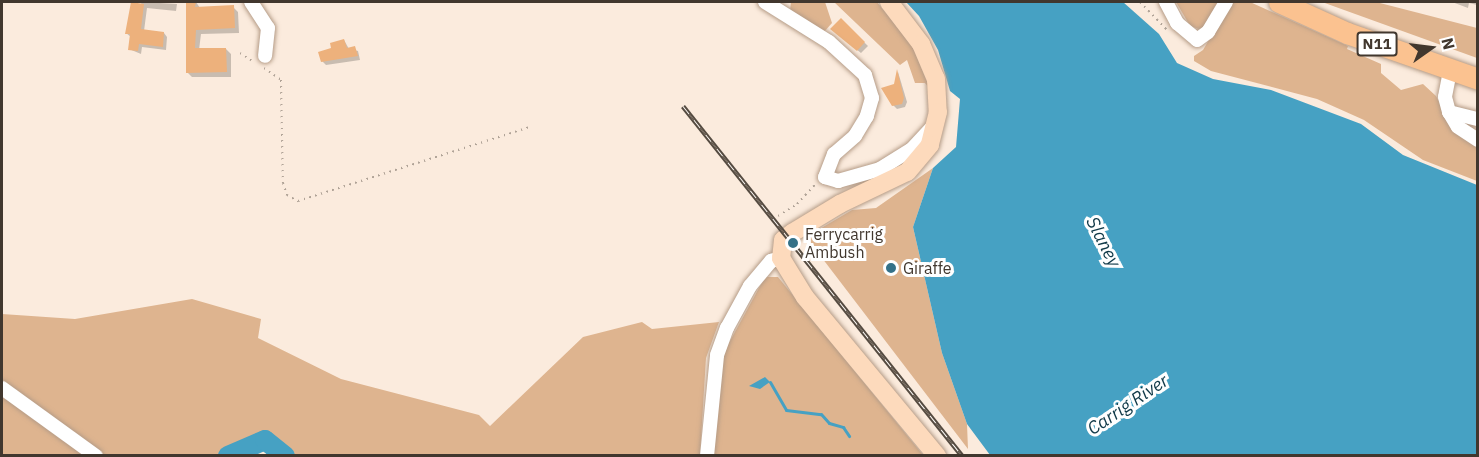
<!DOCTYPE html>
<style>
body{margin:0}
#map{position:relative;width:1479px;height:457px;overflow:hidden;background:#fbebdd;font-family:"IBM Plex Sans",sans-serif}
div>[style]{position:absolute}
.green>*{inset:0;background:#deb48f}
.water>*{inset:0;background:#46a1c3}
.shadow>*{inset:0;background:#0003}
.stream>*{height:3px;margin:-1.5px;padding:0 1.5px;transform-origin:1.5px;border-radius:1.5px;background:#46a1c3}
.river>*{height:20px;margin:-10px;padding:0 10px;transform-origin:10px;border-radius:10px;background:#46a1c3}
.building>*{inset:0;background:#edb17c}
.path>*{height:2px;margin-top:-1px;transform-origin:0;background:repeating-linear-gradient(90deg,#b0a397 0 1.5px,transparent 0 6px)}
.roads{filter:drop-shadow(0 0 2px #b59c87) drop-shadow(0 0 2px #b59c87)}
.minor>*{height:14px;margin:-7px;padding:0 7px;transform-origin:7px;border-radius:7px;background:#fff}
.major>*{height:18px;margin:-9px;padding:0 9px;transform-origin:9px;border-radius:9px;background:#fddabc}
.highway>*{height:21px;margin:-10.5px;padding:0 10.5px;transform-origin:10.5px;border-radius:10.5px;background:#fbc290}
.rail>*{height:5px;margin-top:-2.5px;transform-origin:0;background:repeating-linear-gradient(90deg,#fff 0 9px,#554b41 0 18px);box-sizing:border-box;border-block:2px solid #554b41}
.dots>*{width:16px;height:16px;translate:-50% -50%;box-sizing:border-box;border:3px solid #fff;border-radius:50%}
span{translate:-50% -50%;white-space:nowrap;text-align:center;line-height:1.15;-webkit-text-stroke:6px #fff;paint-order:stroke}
.shield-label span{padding:2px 4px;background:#fff;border:2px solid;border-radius:4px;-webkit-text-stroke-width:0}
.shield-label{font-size:15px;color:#41372e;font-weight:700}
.poi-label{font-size:16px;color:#41372e}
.left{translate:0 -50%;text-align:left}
.water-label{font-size:18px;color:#103948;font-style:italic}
.frame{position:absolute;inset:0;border:3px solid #41372e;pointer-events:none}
.north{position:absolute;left:1401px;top:18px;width:60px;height:60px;-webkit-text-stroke:4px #fff;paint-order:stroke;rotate:76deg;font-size:16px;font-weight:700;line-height:24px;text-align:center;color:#41372e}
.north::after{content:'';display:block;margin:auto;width:21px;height:27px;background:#41372e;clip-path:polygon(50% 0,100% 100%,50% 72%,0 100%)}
</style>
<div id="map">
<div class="green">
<div style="clip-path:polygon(791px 2px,825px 2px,832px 23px,824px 32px,790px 11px)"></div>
<div style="clip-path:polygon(834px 2px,877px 2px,912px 45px,930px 89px,925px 83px,915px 83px,907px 60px,900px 65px)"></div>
<div style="clip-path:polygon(1176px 2px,1218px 2px,1203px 28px,1199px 29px,1190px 26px)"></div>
<div style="clip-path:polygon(1231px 2px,1250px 2px,1348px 46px,1347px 49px,1381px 64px,1381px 73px,1401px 90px,1423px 84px,1436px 96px,1456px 134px,1477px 148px,1477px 181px,1423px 160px,1364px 120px,1317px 99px,1211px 71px,1194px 61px,1194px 56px,1203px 50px)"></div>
<div style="clip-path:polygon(1322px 2px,1376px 2px,1477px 28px,1477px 58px)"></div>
<div style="clip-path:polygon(933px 168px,913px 227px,942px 353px,967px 424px,968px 449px,806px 237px,852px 210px,876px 208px)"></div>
<div style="clip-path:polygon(765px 277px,778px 277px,923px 455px,712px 456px,724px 352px)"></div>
<div style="clip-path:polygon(192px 299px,261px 319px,258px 338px,341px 379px,479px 415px,490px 426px,583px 337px,642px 322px,652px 329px,719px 322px,706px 358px,700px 455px,285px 456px,265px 440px,228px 455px,2px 456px,2px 314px,75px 319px)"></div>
</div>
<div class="water">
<div style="clip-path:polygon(906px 2px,1123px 2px,1159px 34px,1177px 63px,1213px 79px,1271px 90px,1361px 124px,1403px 155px,1477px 185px,1477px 455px,990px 455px,967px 424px,942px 353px,913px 227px,933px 168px,956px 147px,960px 99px,950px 91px,938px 50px,919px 16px)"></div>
<div style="clip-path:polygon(765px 377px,770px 382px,767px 384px,760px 389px,749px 386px)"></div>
</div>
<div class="shadow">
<div style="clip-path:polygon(142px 2px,177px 4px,176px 11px,147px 8px,144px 31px,164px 33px,167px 37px,166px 50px,142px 47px,141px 54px,129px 49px,131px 37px,126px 33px)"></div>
<div style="clip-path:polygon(187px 2px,196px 2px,200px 8px,233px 7px,238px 12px,239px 33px,201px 34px,199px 50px,226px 49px,231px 54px,231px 77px,192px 77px,187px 72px)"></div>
<div style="clip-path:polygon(1452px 2px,1478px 2px,1477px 5px,1469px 3px,1468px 8px)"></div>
<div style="clip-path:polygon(841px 20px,868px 46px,861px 53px,836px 33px)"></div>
<div style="clip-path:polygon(344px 40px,349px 49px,358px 51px,360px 60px,326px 65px,322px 61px)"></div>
<div style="clip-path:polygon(898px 72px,907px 102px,905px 107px,897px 109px,893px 105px)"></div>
</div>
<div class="stream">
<div style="left:770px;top:382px;width:32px;rotate:60deg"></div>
<div style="left:786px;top:410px;width:35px;rotate:7deg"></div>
<div style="left:821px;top:414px;width:12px;rotate:48deg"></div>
<div style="left:829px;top:423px;width:15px;rotate:16deg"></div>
<div style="left:843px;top:427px;width:11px;rotate:56deg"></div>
</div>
<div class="river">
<div style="left:228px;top:456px;width:40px;rotate:-23.4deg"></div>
<div style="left:265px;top:440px;width:26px;rotate:39deg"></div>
</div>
<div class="building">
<div style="clip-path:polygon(131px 2px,144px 4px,141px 29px,164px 32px,163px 47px,139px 44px,138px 51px,128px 50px,130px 34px,125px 34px)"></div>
<div style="clip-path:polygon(186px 2px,196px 2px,195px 7px,234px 5px,235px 28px,196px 30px,195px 48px,226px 48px,227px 72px,186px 73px)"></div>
<div style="clip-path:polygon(841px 18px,865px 42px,857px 51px,830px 29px)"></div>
<div style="clip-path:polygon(344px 39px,347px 48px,355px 46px,358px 56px,321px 62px,318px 52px,331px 48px,330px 43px)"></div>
<div style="clip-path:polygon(897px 69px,904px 98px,902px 104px,892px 106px,881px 88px,894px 84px)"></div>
</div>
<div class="path">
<div style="left:1140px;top:2px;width:39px;rotate:46deg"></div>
<div style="left:240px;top:53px;width:17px;rotate:33deg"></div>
<div style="left:264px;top:68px;width:21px;rotate:35deg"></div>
<div style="left:281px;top:80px;width:103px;rotate:88.9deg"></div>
<div style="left:283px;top:183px;width:13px;rotate:72deg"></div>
<div style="left:287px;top:195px;width:13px;rotate:29deg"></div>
<div style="left:298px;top:201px;width:244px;rotate:-17.7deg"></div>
<div style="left:778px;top:216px;width:22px;rotate:-32deg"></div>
<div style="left:797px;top:204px;width:26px;rotate:-47deg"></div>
</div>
<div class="roads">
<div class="minor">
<div style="left:251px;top:2px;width:31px;rotate:57deg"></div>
<div style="left:268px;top:28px;width:28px;rotate:96deg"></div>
<div style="left:765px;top:2px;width:75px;rotate:32deg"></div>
<div style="left:829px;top:42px;width:49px;rotate:42.5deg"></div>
<div style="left:865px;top:75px;width:24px;rotate:73deg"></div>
<div style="left:872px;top:98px;width:19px;rotate:106deg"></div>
<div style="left:867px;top:116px;width:23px;rotate:121deg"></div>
<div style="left:855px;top:136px;width:28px;rotate:139deg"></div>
<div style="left:834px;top:154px;width:25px;rotate:111deg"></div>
<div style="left:825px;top:177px;width:14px;rotate:17deg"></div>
<div style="left:838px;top:181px;width:44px;rotate:-15.9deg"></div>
<div style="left:880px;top:169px;width:36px;rotate:-32deg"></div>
<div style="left:911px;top:150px;width:33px;rotate:-47deg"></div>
<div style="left:1166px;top:2px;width:24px;rotate:62deg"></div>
<div style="left:1177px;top:23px;width:26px;rotate:40deg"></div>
<div style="left:1197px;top:40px;width:14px;rotate:-36deg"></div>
<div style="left:1208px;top:32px;width:35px;rotate:-59deg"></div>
<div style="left:1450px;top:71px;width:26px;rotate:101deg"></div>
<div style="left:1445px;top:97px;width:16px;rotate:75deg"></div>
<div style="left:1449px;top:112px;width:17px;rotate:59deg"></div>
<div style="left:1458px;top:127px;width:24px;rotate:33deg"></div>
<div style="left:1449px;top:112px;width:30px;rotate:14deg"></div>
<div style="left:2px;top:388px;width:116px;rotate:35.9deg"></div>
<div style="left:707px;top:456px;width:101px;rotate:-84.3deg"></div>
<div style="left:717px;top:355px;width:29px;rotate:-70deg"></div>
<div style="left:727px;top:328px;width:48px;rotate:-61.3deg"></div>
<div style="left:750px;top:286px;width:33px;rotate:-50deg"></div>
<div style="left:771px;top:261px;width:10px;rotate:-17deg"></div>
</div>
<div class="major">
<div style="left:889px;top:2px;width:53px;rotate:52.7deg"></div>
<div style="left:921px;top:44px;width:38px;rotate:67deg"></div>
<div style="left:936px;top:79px;width:33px;rotate:87deg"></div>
<div style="left:938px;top:112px;width:34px;rotate:104deg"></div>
<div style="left:930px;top:145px;width:35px;rotate:130deg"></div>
<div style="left:907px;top:172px;width:74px;rotate:154.5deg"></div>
<div style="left:840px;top:204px;width:56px;rotate:148.9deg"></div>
<div style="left:792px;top:233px;width:11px;rotate:142deg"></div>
<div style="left:783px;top:240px;width:18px;rotate:96deg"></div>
<div style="left:781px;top:258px;width:46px;rotate:58.4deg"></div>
<div style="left:805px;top:297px;width:207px;rotate:50.3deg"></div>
</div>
<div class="highway">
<div style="left:1279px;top:2px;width:75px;rotate:24.5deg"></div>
<div style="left:1347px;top:33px;width:139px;rotate:19.3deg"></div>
</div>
</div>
<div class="rail">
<div style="left:683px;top:106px;width:448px;rotate:51.4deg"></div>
</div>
<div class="dots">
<div style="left:793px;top:243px;background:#347188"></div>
<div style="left:891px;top:268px;background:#347188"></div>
</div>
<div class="shield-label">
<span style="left:1377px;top:44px">N11</span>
</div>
<div class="poi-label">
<span class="left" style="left:805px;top:243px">Ferrycarrig<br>Ambush</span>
<span class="left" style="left:903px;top:268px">Giraffe</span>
</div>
<div class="water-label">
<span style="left:1103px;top:242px;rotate:63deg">Slaney</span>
<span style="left:1128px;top:405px;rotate:-34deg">Carrig River</span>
</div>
<div class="frame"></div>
<div class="north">N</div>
</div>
